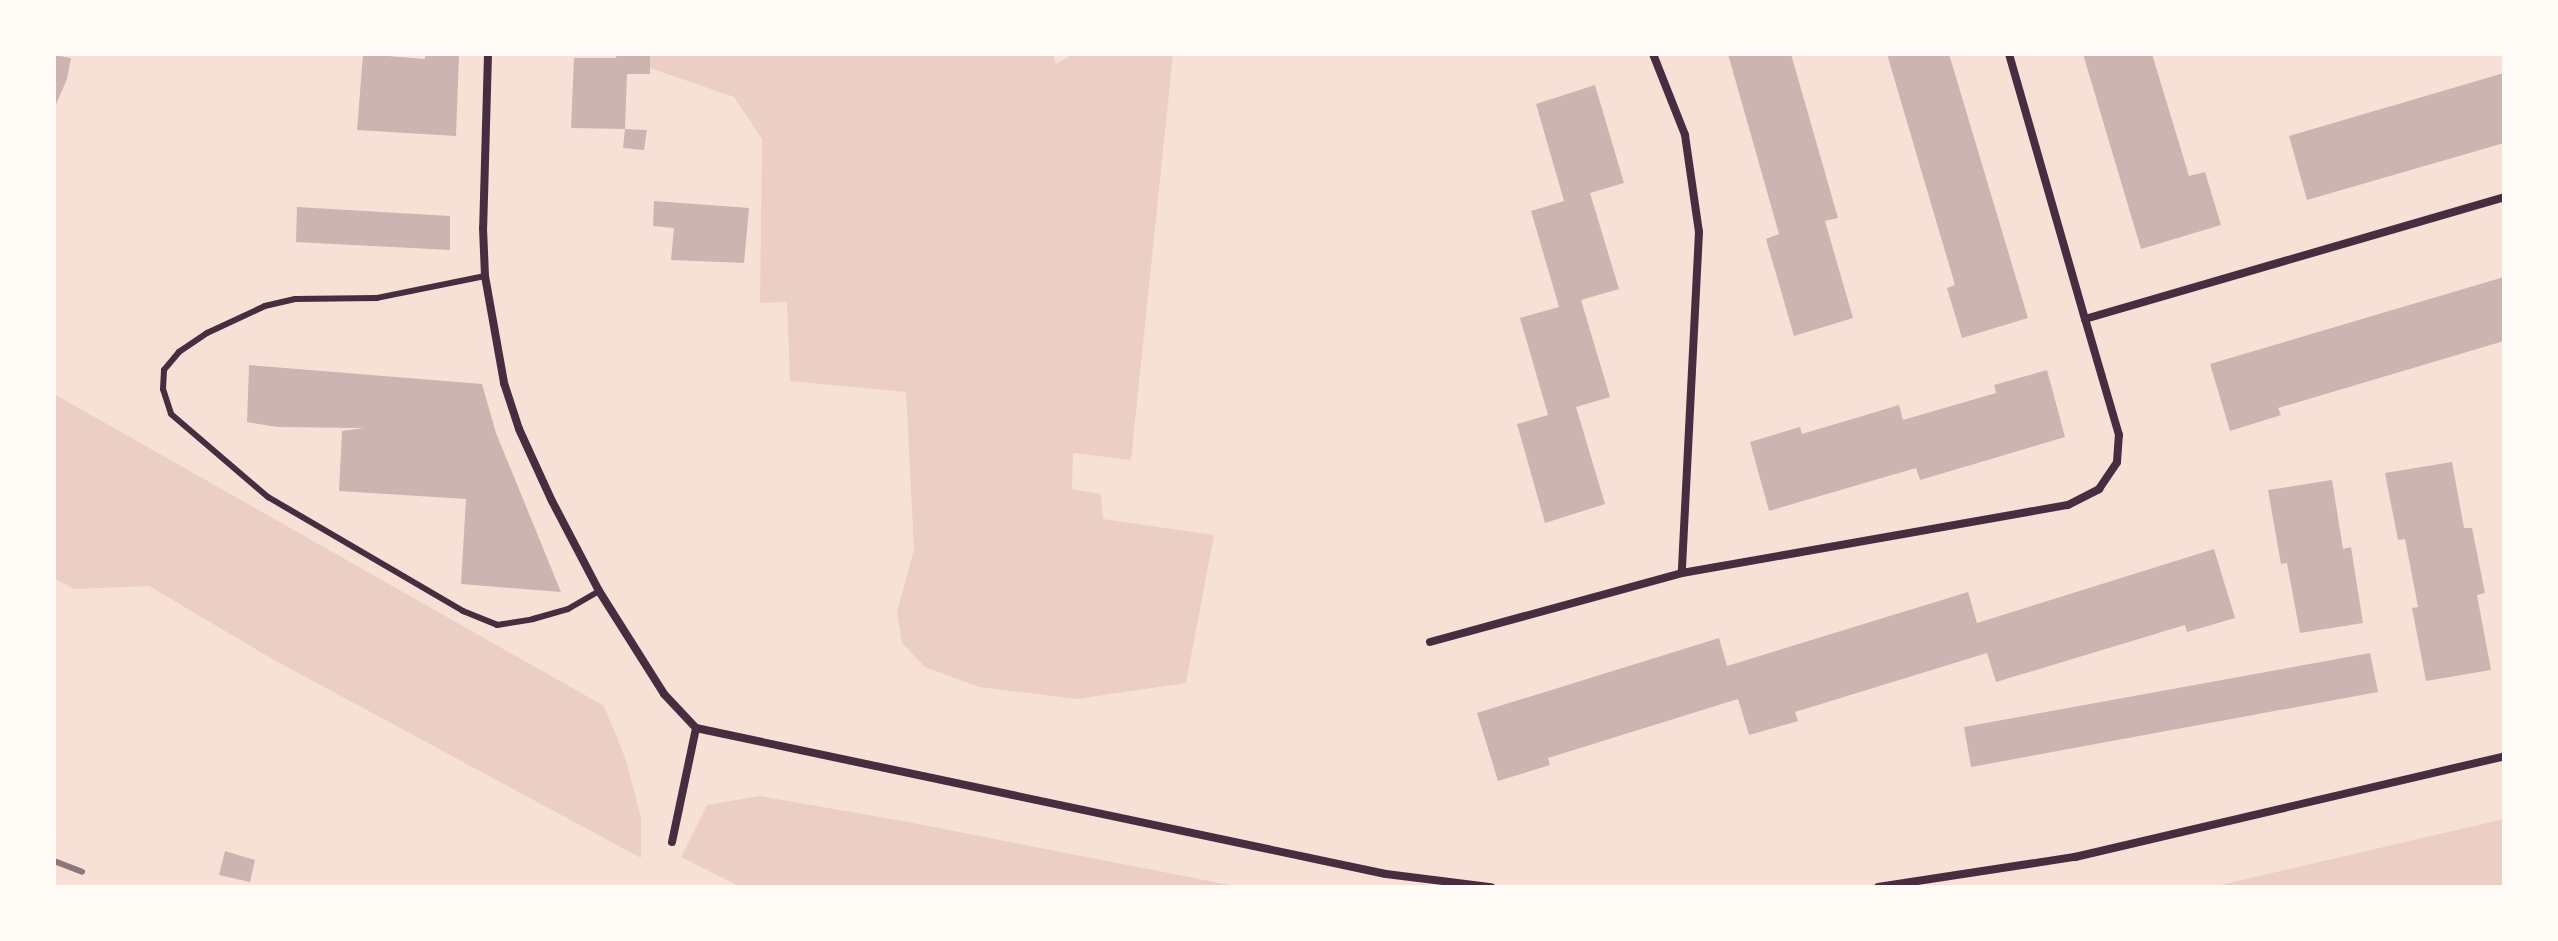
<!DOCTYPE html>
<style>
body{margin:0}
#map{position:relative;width:2558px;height:941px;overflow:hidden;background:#f7e1d7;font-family:"Archivo Narrow",sans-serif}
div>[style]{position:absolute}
.green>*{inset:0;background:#ebcfc5}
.building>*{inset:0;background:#ccb4b1}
.service>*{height:6px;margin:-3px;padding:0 3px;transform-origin:3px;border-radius:3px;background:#4a2c40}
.minor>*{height:8px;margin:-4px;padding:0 4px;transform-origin:4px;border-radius:4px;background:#4a2c40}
.rail>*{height:6px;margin:-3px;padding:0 3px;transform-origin:3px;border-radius:3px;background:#8f747c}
span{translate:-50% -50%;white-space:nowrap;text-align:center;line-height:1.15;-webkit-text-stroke:7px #fffaf5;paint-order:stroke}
.frame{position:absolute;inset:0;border:56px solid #fffaf5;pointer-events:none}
</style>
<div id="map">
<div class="green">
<div style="clip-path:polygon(650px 54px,1053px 54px,1056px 64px,1073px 54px,1173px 54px,1131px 460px,1073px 453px,1072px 489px,1101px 494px,1103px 519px,1214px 535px,1186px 683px,1077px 699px,979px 687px,925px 667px,902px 643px,897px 612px,914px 549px,906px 392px,790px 381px,787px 302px,760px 303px,762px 139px,734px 97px,650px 68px)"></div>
<div style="clip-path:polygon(54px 394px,604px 706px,626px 760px,641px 818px,641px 858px,274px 660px,149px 586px,75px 589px,54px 579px)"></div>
<div style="clip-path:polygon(759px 796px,903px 821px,1240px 887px,741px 887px,681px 857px,707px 805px)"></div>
<div style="clip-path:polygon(2504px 819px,2504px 887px,2212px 887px)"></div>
</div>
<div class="building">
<div style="clip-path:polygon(363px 54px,425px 59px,425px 54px,459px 54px,456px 136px,357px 130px)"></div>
<div style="clip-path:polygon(617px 54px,650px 54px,650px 74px,627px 74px,625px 129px,571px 128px,574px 58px,616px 58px)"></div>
<div style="clip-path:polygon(1728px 54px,1791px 54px,1838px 218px,1825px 221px,1853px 318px,1794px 336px,1766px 239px,1779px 234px)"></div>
<div style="clip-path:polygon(1887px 54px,1949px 54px,2028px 318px,1962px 338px,1947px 288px,1955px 285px)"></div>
<div style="clip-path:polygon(2083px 54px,2152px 54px,2189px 176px,2205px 172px,2221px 225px,2141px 249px)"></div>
<div style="clip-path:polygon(54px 55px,71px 58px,67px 79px,54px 109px)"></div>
<div style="clip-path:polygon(2504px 73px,2504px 143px,2307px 200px,2289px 136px)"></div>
<div style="clip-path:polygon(1595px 85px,1624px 183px,1590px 193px,1619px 289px,1581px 300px,1610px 397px,1576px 407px,1605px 504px,1545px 523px,1517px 424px,1548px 415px,1520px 318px,1559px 307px,1531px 211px,1564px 201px,1536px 104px)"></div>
<div style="clip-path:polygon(625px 129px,647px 130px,644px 150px,623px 148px)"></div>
<div style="clip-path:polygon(654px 201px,749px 208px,744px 263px,671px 260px,674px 228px,653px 226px)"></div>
<div style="clip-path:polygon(297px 207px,450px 216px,450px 250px,296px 242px)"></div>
<div style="clip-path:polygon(2504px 277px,2504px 341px,2278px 408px,2281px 415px,2230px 431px,2210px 364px)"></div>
<div style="clip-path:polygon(249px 365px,482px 384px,496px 433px,561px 592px,461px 584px,466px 499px,339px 491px,342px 431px,364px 428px,277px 427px,247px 422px)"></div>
<div style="clip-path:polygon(2047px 370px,2065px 437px,1920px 480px,1916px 468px,1769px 511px,1750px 442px,1800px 427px,1802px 434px,1899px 405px,1903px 420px,1996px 393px,1994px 385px)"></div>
<div style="clip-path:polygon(2452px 462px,2464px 528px,2472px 528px,2485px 593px,2477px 595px,2491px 670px,2426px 681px,2412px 608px,2418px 607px,2405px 539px,2398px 540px,2385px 473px)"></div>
<div style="clip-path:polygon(2332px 480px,2343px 549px,2351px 547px,2363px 623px,2300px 633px,2287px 563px,2281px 564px,2268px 490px)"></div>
<div style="clip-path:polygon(2214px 549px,2235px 618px,2187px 632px,2185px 625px,1996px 682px,1987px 653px,1795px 712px,1798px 721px,1749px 735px,1738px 699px,1548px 758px,1550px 765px,1498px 781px,1477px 713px,1719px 638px,1727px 666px,1968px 592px,1977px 623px)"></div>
<div style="clip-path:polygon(2370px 653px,2378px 692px,1971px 767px,1964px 727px)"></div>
<div style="clip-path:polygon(225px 851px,255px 860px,250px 882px,219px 875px)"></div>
</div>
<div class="service">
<div style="left:485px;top:276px;width:110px;rotate:168.5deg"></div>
<div style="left:377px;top:298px;width:82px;rotate:179.3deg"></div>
<div style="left:295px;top:299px;width:31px;rotate:167deg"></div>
<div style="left:265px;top:306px;width:64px;rotate:155deg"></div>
<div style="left:207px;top:333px;width:34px;rotate:146deg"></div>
<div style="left:179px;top:352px;width:23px;rotate:130deg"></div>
<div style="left:164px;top:370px;width:19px;rotate:93deg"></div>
<div style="left:163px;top:389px;width:26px;rotate:72deg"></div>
<div style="left:171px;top:414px;width:128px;rotate:40.6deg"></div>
<div style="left:268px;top:497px;width:226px;rotate:30.3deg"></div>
<div style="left:463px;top:611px;width:37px;rotate:22deg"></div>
<div style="left:497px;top:625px;width:36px;rotate:-9deg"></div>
<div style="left:533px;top:619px;width:36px;rotate:-16deg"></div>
<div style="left:568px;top:609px;width:36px;rotate:-30deg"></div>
</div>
<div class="minor">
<div style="left:488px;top:54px;width:174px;rotate:91.6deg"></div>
<div style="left:483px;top:228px;width:48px;rotate:87.6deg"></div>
<div style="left:485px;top:276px;width:109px;rotate:79.9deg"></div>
<div style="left:504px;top:383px;width:48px;rotate:71.9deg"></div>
<div style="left:519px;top:429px;width:79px;rotate:65.4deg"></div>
<div style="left:552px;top:501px;width:102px;rotate:62.4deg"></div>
<div style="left:599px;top:591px;width:122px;rotate:57.7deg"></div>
<div style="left:664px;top:694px;width:47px;rotate:46.7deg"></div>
<div style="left:1653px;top:54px;width:87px;rotate:68.4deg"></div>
<div style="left:1685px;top:135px;width:98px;rotate:81.8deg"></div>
<div style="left:1699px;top:232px;width:341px;rotate:92.9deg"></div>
<div style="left:2009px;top:54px;width:276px;rotate:74deg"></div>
<div style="left:1430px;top:642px;width:261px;rotate:-15.3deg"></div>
<div style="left:1682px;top:573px;width:392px;rotate:-10deg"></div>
<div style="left:2068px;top:505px;width:35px;rotate:-27deg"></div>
<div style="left:2099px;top:489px;width:32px;rotate:-56deg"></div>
<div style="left:2117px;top:462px;width:27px;rotate:-86deg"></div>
<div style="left:2119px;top:435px;width:121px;rotate:-106.3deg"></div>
<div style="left:2085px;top:319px;width:436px;rotate:-16.2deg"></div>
<div style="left:696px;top:728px;width:705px;rotate:11.95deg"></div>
<div style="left:1386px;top:874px;width:106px;rotate:7.1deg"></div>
<div style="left:672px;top:842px;width:116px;rotate:-78.1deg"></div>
<div style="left:1878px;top:887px;width:199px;rotate:-8.7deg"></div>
<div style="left:2075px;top:857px;width:441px;rotate:-13.2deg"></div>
</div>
<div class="rail">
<div style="left:54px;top:861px;width:30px;rotate:21deg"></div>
</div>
<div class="frame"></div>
</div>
